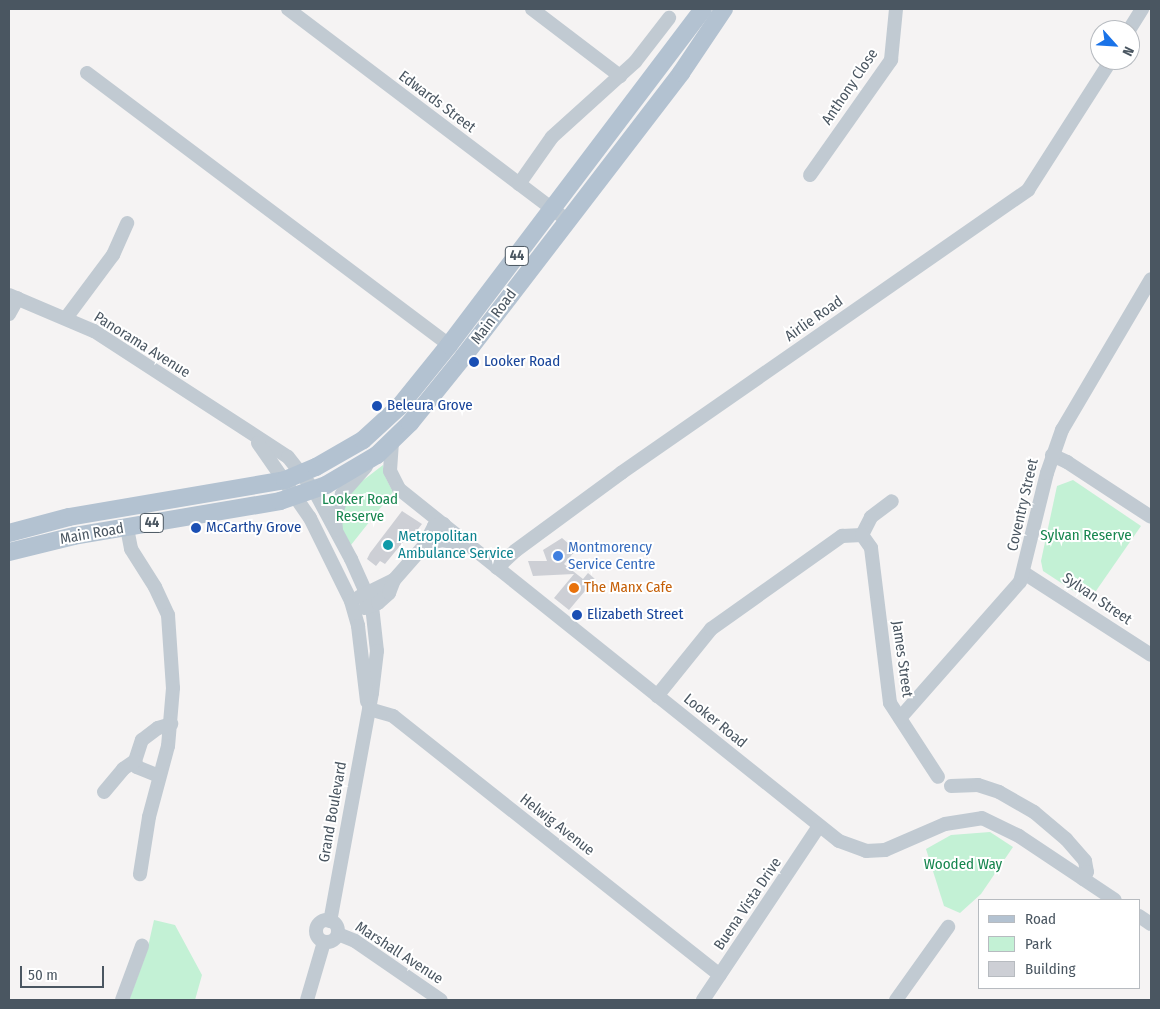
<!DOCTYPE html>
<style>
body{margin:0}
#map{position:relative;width:1160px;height:1009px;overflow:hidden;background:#f5f3f3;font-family:"Fira Sans Condensed",sans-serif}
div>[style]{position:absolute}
.green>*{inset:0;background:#c3f1d5}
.building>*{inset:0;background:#cdcfd5}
.minor>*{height:14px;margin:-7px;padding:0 7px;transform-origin:7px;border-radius:7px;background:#c1cad2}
.minor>.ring{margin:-7px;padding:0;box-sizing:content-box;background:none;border:14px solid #c1cad2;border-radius:50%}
.major>*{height:18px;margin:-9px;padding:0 9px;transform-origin:9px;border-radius:9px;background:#b3c2d1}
.dots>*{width:14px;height:14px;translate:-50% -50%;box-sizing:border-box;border:2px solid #fff;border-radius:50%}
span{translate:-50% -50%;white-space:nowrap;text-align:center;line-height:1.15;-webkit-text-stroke:4px #fff;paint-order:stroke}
.shield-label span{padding:1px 4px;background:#fff;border:1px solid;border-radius:4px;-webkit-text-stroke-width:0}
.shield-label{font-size:14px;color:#4a5661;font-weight:700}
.street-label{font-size:15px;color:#4a5661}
.transit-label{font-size:15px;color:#164399}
.left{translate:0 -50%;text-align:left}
.park-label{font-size:15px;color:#17864f}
.culture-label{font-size:15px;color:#0d838f}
.shop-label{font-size:15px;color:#366cbe}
.food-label{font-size:15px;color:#c56008}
.frame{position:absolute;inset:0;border:10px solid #4a5661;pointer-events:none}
.legend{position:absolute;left:978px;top:899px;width:162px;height:90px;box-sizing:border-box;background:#fff;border:1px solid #b7bbc0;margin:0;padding:6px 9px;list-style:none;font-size:15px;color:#4a5661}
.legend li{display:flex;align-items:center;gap:10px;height:25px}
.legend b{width:25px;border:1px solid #b7bbc0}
.north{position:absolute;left:1090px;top:20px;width:50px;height:50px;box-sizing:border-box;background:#fff;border:1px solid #b7bbc0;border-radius:50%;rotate:116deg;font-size:14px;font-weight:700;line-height:20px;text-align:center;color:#4a5661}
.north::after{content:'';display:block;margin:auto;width:18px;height:22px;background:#1a73e8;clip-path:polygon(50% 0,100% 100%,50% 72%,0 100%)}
.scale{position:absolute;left:20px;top:966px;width:84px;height:22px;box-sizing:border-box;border:2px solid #4a5661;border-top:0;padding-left:6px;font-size:15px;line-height:18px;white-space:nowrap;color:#4a5661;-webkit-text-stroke:4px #fff;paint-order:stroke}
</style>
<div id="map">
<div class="green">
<div style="clip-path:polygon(383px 465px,385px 476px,393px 492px,351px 545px,342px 529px,341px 506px,357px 485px)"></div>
<div style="clip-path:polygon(1073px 480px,1141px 526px,1089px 601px,1043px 571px,1041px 561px,1057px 486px)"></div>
<div style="clip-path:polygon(990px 832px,1013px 847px,981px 894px,960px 913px,944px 906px,926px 849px,951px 835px)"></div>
<div style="clip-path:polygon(154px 920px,175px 925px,202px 975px,195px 1000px,129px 1000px,147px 951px)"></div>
</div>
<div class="building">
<div style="clip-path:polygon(402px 511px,422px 524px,411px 538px,408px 536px,385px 564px,380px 561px,376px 566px,367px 559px,370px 553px)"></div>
<div style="clip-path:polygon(562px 538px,576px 550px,564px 564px,583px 579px,588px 573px,595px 579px,569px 610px,554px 598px,574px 574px,533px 576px,528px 561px,547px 561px,543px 550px)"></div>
</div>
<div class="minor">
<div style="left:288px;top:9px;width:351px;rotate:37.1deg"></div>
<div style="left:532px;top:9px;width:111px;rotate:37.3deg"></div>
<div style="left:1129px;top:30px;width:25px;rotate:-58deg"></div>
<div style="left:87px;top:73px;width:453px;rotate:36.9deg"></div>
<div style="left:810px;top:175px;width:141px;rotate:-54.8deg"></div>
<div style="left:891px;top:60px;width:51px;rotate:-84.4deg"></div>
<div style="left:519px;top:184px;width:57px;rotate:-54.9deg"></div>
<div style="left:552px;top:137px;width:112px;rotate:-42.1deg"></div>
<div style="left:635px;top:62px;width:56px;rotate:-52.3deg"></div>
<div style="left:9px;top:295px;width:92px;rotate:23deg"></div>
<div style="left:94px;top:331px;width:231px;rotate:33deg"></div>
<div style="left:288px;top:457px;width:42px;rotate:51.8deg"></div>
<div style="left:314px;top:490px;width:78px;rotate:61.8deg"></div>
<div style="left:351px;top:559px;width:51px;rotate:65.9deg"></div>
<div style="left:372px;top:606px;width:45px;rotate:83.7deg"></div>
<div style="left:377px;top:651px;width:42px;rotate:96.8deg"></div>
<div style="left:372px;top:693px;width:232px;rotate:100.4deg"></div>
<div style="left:9px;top:314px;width:18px;rotate:-61deg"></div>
<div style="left:66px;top:318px;width:79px;rotate:-53.3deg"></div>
<div style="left:113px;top:255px;width:35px;rotate:-66deg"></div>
<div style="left:392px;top:442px;width:29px;rotate:94deg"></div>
<div style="left:390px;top:471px;width:20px;rotate:63deg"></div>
<div style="left:399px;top:489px;width:563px;rotate:38.66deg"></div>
<div style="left:839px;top:841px;width:29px;rotate:20deg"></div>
<div style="left:866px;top:851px;width:19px;rotate:-3deg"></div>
<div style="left:885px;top:850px;width:65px;rotate:-23.4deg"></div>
<div style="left:945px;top:824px;width:37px;rotate:-9deg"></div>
<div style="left:982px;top:818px;width:41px;rotate:25.9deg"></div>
<div style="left:1019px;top:836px;width:115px;rotate:33.7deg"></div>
<div style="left:258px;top:443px;width:91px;rotate:55.3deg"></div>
<div style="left:310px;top:518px;width:93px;rotate:63.7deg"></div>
<div style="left:351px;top:601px;width:26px;rotate:74deg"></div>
<div style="left:358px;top:626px;width:76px;rotate:83.2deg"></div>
<div style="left:1052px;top:455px;width:17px;rotate:25deg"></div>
<div style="left:1067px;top:462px;width:100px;rotate:33.2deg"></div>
<div style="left:127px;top:528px;width:21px;rotate:79deg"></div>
<div style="left:131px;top:549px;width:45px;rotate:57.7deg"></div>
<div style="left:155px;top:587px;width:31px;rotate:65deg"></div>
<div style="left:168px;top:615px;width:73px;rotate:86.1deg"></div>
<div style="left:173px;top:688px;width:58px;rotate:94.9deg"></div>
<div style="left:168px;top:746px;width:73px;rotate:105deg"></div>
<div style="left:149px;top:817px;width:58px;rotate:99deg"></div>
<div style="left:336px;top:530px;width:12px;rotate:-95deg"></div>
<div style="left:335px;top:518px;width:25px;rotate:-74deg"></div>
<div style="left:342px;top:494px;width:37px;rotate:-49deg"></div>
<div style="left:862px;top:535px;width:20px;rotate:-63deg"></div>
<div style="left:871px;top:517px;width:26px;rotate:-37deg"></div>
<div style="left:424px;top:546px;width:18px;rotate:-19deg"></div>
<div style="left:441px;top:540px;width:26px;rotate:9deg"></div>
<div style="left:497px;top:568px;width:25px;rotate:-43deg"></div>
<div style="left:515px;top:551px;width:132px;rotate:-36.3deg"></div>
<div style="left:621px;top:473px;width:496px;rotate:-34.8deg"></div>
<div style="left:1028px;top:190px;width:154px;rotate:-57.4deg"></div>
<div style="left:1024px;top:573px;width:151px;rotate:32.8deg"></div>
<div style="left:359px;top:597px;width:39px;rotate:-26deg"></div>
<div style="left:365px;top:608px;width:14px;rotate:-21deg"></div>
<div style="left:378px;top:603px;width:15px;rotate:-42deg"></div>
<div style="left:389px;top:593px;width:14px;rotate:-69deg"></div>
<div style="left:394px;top:580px;width:45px;rotate:-48.6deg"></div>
<div style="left:424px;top:546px;width:22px;rotate:-63deg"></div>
<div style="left:434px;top:526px;width:10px;rotate:-11deg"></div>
<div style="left:657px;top:696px;width:86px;rotate:-51.1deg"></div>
<div style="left:711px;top:629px;width:161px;rotate:-35.4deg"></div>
<div style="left:842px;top:536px;width:20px;rotate:-3deg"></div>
<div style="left:862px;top:535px;width:16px;rotate:55deg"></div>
<div style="left:871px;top:548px;width:156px;rotate:83deg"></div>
<div style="left:890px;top:703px;width:88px;rotate:57deg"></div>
<div style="left:369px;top:709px;width:25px;rotate:16deg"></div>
<div style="left:393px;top:716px;width:417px;rotate:38.4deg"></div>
<div style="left:900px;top:718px;width:181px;rotate:-48.6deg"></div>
<div style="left:1020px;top:582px;width:112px;rotate:-76.1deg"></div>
<div style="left:1047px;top:473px;width:46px;rotate:-70.8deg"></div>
<div style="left:1062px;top:430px;width:175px;rotate:-59.5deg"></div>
<div style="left:159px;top:776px;width:24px;rotate:-158deg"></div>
<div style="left:137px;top:767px;width:6px;rotate:-108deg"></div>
<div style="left:135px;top:761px;width:22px;rotate:-72deg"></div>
<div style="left:142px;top:740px;width:20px;rotate:-37deg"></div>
<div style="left:158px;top:728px;width:14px;rotate:-17deg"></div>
<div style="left:951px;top:786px;width:27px;rotate:-2deg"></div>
<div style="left:978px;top:785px;width:22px;rotate:18deg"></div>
<div style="left:999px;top:792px;width:40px;rotate:29.7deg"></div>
<div style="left:1034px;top:812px;width:42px;rotate:40.2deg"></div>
<div style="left:1066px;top:839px;width:29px;rotate:49deg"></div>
<div style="left:1085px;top:861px;width:11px;rotate:80deg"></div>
<div style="left:1087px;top:872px;width:8px;rotate:120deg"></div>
<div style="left:104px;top:792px;width:30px;rotate:-50deg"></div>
<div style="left:123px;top:769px;width:14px;rotate:-34deg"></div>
<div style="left:1139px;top:916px;width:14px;rotate:34deg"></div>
<div class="ring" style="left:316px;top:920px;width:8px;height:8px"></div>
<div style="left:338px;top:934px;width:18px;rotate:22deg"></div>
<div style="left:355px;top:941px;width:104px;rotate:34.5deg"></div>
<div style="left:122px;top:1000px;width:58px;rotate:-69.7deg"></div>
<div style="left:307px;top:1000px;width:60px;rotate:-73.7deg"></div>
<div style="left:703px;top:1000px;width:209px;rotate:-56.3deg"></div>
<div style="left:896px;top:1000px;width:90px;rotate:-54.5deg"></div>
</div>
<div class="major">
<div style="left:9px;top:533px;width:62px;rotate:-14.9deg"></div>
<div style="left:69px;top:517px;width:219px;rotate:-9.7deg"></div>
<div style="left:285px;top:480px;width:34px;rotate:-23deg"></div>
<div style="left:316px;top:467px;width:54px;rotate:-29.9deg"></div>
<div style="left:363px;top:440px;width:49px;rotate:-42.5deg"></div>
<div style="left:399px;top:407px;width:80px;rotate:-51.1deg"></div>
<div style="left:449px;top:345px;width:421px;rotate:-52.9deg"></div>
<div style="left:9px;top:552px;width:67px;rotate:-13.8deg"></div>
<div style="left:74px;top:536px;width:209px;rotate:-9.6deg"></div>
<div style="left:280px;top:501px;width:49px;rotate:-19.2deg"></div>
<div style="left:326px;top:485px;width:59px;rotate:-30.5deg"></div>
<div style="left:377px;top:455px;width:46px;rotate:-44.1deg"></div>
<div style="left:410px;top:423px;width:86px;rotate:-51.1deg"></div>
<div style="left:464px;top:356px;width:357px;rotate:-52.5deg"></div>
<div style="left:681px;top:73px;width:77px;rotate:-56.1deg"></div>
</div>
<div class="dots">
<div style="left:474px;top:362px;background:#1a4fb4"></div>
<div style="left:377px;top:406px;background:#1a4fb4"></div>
<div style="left:196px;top:528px;background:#1a4fb4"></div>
<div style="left:388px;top:545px;background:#0f9aa8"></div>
<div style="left:558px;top:556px;background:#3f7fe0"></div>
<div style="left:574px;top:588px;background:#e8710a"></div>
<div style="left:577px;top:615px;background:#1a4fb4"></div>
</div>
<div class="shield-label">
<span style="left:517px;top:256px">44</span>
<span style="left:152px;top:523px">44</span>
</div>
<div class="street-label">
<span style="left:850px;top:87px;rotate:-56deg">Anthony Close</span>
<span style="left:437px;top:102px;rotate:37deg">Edwards Street</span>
<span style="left:494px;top:317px;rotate:-53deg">Main Road</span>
<span style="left:814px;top:319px;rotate:-35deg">Airlie Road</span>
<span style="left:142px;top:345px;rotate:32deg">Panorama Avenue</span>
<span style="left:1023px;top:505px;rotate:-77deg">Coventry Street</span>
<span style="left:92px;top:534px;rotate:-10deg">Main Road</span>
<span style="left:1097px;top:599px;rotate:34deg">Sylvan Street</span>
<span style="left:902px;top:659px;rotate:82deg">James Street</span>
<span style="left:715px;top:721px;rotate:39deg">Looker Road</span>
<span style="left:333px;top:812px;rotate:-80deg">Grand Boulevard</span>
<span style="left:557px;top:825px;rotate:38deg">Helwig Avenue</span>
<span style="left:748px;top:904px;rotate:-56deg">Buena Vista Drive</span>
<span style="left:399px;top:953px;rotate:33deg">Marshall Avenue</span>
</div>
<div class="transit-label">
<span class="left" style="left:484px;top:362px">Looker Road</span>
<span class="left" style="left:387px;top:406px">Beleura Grove</span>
<span class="left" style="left:206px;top:528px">McCarthy Grove</span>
<span class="left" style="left:587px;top:615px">Elizabeth Street</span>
</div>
<div class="park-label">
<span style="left:360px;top:508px">Looker Road<br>Reserve</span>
<span style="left:1086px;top:536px">Sylvan Reserve</span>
<span style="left:963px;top:865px">Wooded Way</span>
</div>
<div class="culture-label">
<span class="left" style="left:398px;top:545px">Metropolitan<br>Ambulance Service</span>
</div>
<div class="shop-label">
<span class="left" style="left:568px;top:556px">Montmorency<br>Service Centre</span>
</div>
<div class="food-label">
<span class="left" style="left:584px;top:588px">The Manx Cafe</span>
</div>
<div class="frame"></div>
<ul class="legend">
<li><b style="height:6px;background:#b3c2d1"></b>Road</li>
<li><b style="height:14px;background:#c3f1d5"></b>Park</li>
<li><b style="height:14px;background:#cdcfd5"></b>Building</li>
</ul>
<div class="north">N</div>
<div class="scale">50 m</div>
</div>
